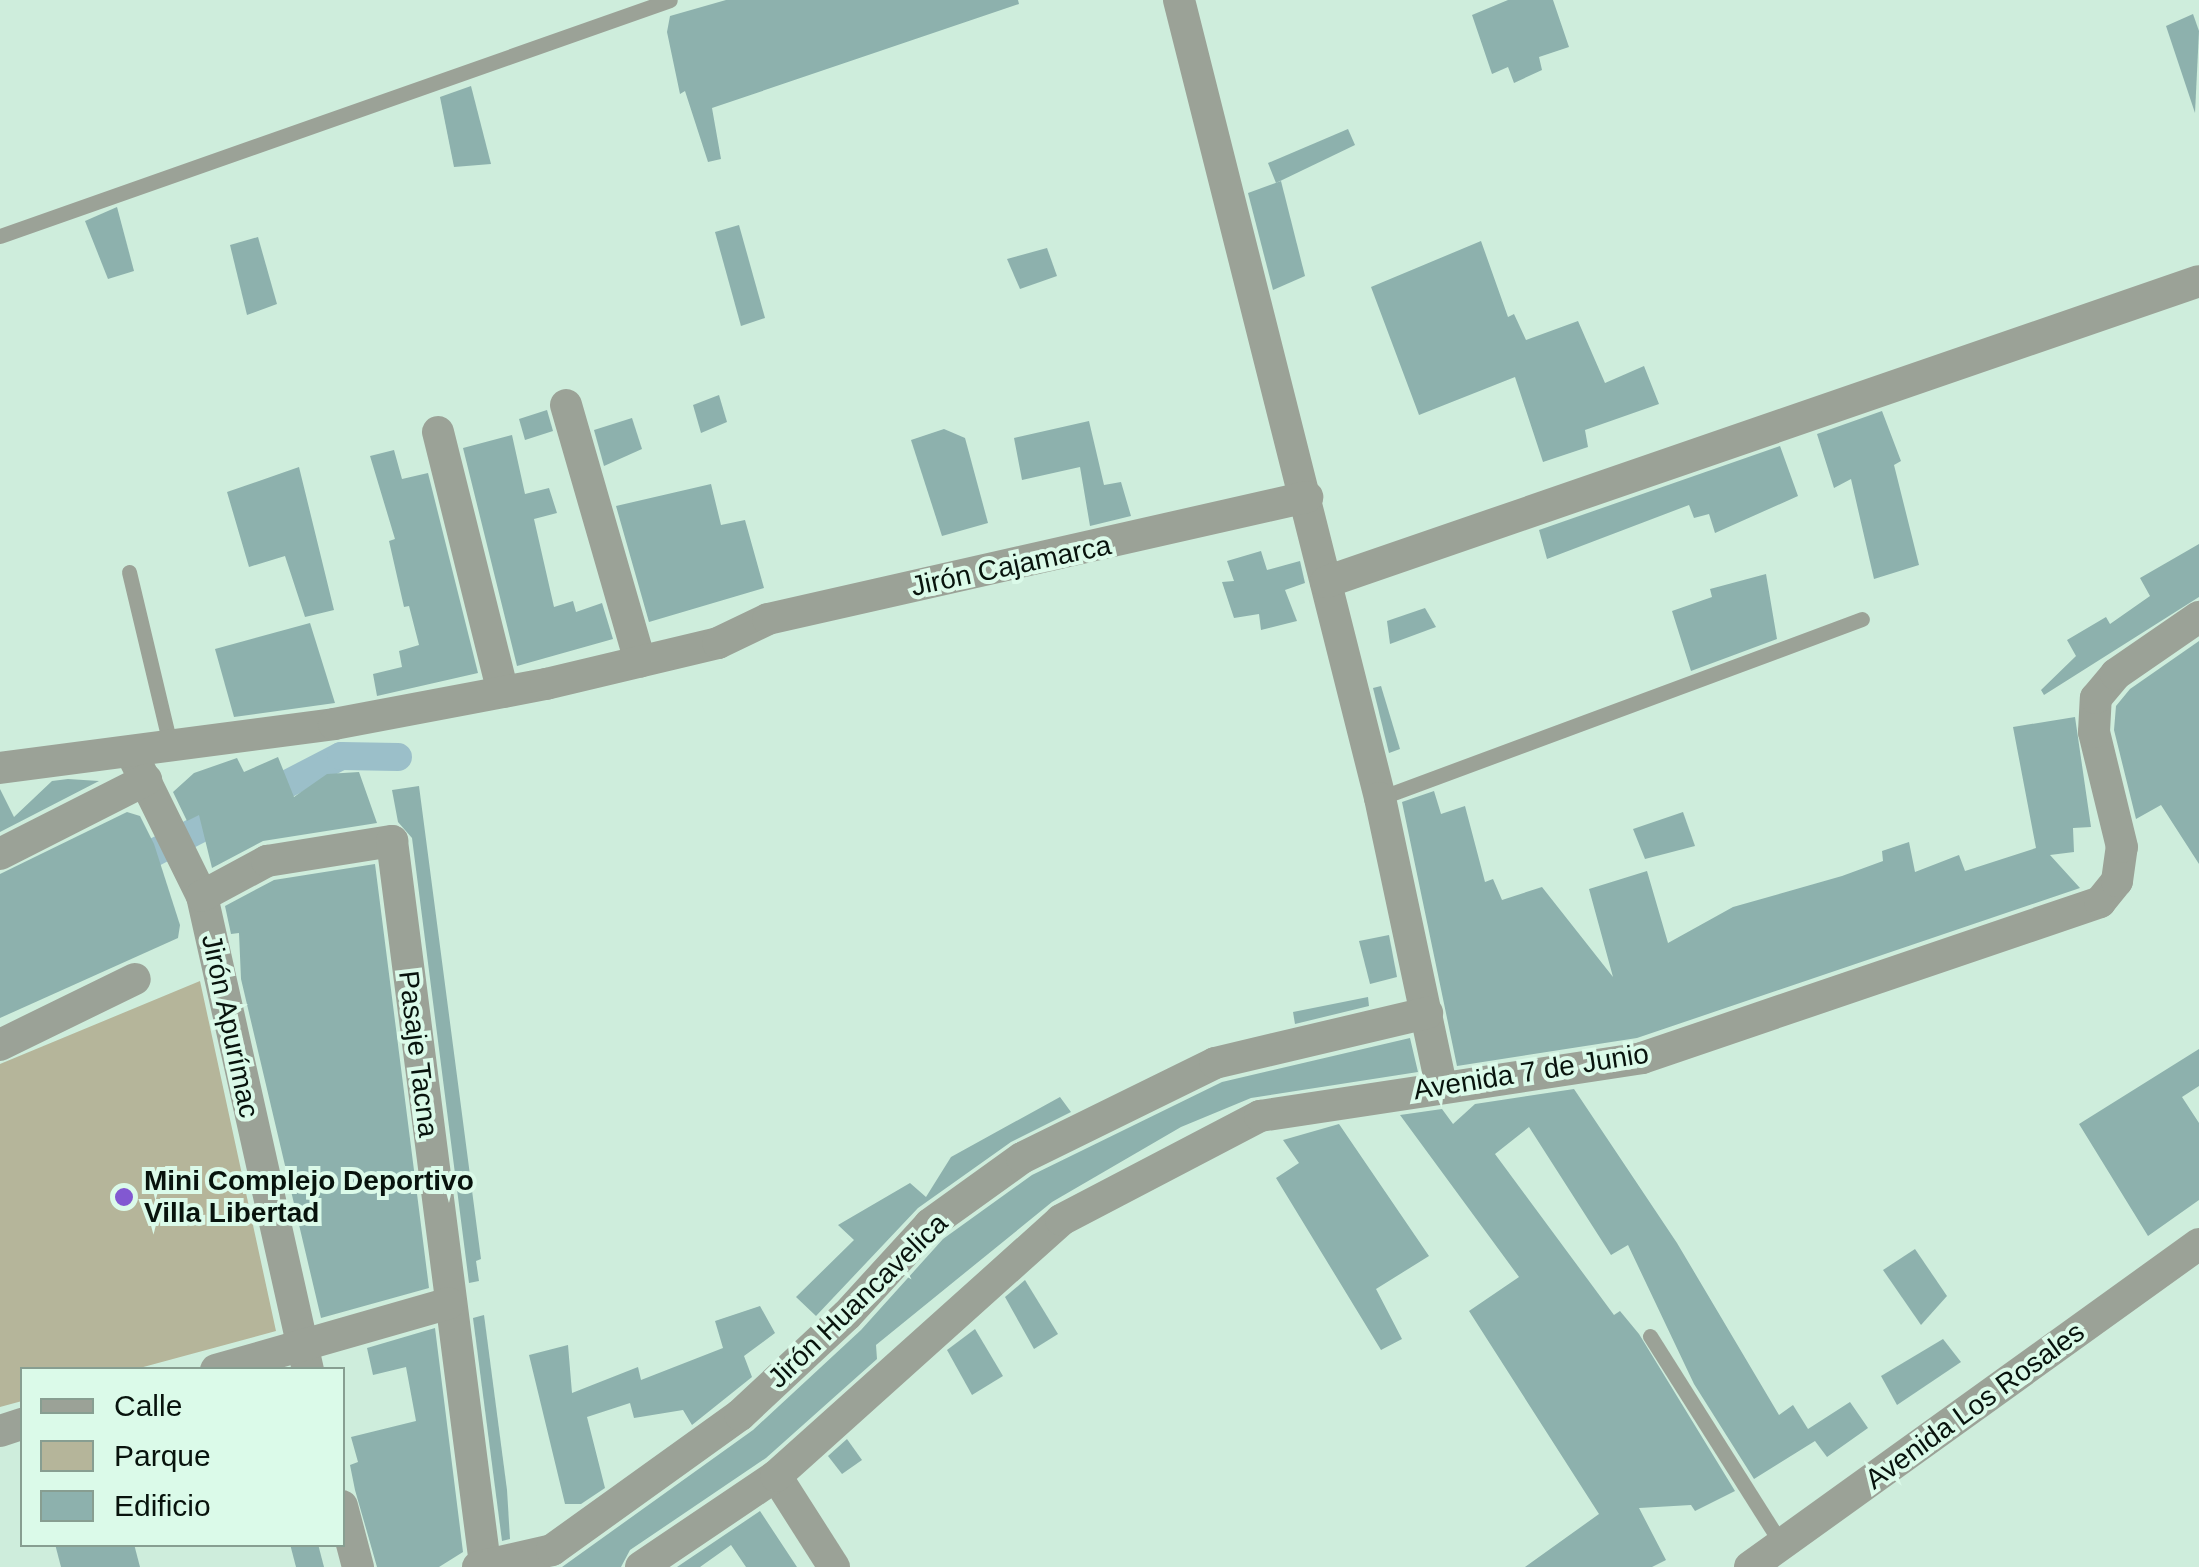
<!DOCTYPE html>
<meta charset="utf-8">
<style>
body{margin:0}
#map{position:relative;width:2199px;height:1567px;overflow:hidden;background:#ceeddc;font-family:Helvetica,sans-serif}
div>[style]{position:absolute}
.green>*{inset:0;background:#b5b59a}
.canal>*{height:28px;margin:-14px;padding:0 14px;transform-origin:14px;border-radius:14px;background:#9bbfc9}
.building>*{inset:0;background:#8db1ad}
.service>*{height:15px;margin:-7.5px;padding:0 7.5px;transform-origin:7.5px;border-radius:7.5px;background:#9ba297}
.minor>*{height:32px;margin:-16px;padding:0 16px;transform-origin:16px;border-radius:16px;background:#9ba297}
.dots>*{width:28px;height:28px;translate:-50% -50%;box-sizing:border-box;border:5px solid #dbfae9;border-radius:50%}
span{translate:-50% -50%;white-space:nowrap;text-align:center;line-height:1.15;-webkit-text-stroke:8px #dbfae9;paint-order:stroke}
.street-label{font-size:28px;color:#08130d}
.poi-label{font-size:28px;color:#08130d;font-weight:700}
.left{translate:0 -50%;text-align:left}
.legend{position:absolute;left:20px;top:1367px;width:325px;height:180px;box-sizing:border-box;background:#dbfae9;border:2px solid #879e91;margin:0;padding:12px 18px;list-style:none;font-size:30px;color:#08130d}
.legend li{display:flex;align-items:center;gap:20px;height:50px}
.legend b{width:50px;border:2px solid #879e91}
</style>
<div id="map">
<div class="green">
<div style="clip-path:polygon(200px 981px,276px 1331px,136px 1369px,22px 1370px,22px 1401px,0 1407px,0 1064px)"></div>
</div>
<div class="canal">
<div style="left:126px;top:867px;width:242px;rotate:-27.3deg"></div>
<div style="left:341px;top:756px;width:57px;rotate:1deg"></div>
</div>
<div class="building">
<div style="clip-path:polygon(726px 0,1018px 0,1019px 4px,712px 108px,721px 159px,708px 162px,685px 91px,680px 94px,667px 32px,670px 16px)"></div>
<div style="clip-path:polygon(1508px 0,1553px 0,1569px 47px,1539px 57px,1542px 70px,1514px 83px,1508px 67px,1492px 74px,1472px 15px)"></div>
<div style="clip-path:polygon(2193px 14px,2199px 31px,2195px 113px,2166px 26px)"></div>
<div style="clip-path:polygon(471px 86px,491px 164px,454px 167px,440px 97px)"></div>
<div style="clip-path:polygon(1348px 129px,1355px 145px,1276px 183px,1268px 163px)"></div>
<div style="clip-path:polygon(1281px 181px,1305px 276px,1273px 290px,1248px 193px)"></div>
<div style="clip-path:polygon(117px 207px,134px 271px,108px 279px,85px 221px)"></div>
<div style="clip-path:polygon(739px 225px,765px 318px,741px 326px,715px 232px)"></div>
<div style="clip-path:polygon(258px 237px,277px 304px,247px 315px,230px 245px)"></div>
<div style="clip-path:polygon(1481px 241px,1508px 317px,1514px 314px,1526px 340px,1578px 321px,1605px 383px,1644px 366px,1659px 404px,1585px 430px,1588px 447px,1543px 462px,1515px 377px,1419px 415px,1371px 287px)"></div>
<div style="clip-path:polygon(1047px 248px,1057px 276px,1020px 289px,1007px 259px)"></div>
<div style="clip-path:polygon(719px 395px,727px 422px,701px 433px,693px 405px)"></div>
<div style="clip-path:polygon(547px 410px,553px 431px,525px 440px,519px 419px)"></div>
<div style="clip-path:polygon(1882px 411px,1901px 461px,1894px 465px,1919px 565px,1874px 579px,1851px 479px,1834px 488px,1817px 434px)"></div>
<div style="clip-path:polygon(632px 418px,642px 449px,604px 466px,594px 430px)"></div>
<div style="clip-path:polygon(1089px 421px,1104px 485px,1121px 482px,1131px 516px,1090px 526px,1080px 467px,1022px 480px,1014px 438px)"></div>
<div style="clip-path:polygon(944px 429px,965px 438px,988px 523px,942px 536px,911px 440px)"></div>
<div style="clip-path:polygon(512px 435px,525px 494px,549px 488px,557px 513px,534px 519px,554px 607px,573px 601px,576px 612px,602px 603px,613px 639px,517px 666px,463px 448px)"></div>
<div style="clip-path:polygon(1780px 446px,1798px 496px,1715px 533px,1709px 514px,1694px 518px,1689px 505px,1547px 559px,1539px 530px)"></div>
<div style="clip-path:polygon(394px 450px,402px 479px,428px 473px,478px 673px,377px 696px,373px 674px,402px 667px,399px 651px,419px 645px,409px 606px,404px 607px,389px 541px,395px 539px,370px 456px)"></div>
<div style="clip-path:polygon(299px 467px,334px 610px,305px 617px,285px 556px,249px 567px,227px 492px)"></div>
<div style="clip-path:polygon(711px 484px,721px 525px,745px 520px,764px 588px,649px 622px,616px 506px)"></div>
<div style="clip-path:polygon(2199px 544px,2199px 597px,2044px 695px,2041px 690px,2076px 656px,2067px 640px,2106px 617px,2110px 624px,2150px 596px,2140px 578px)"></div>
<div style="clip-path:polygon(1261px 551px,1267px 570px,1300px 561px,1305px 583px,1285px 590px,1297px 621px,1261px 630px,1259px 614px,1234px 618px,1222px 582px,1234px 581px,1227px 561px)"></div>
<div style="clip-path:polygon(1766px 574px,1777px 639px,1691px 671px,1672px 611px,1712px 597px,1710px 589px)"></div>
<div style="clip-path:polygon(1425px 608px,1436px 627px,1390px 644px,1387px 621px)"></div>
<div style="clip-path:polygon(310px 623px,335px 703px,234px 717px,215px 649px)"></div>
<div style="clip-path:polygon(2199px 641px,2199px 864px,2161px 805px,2136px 819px,2114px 730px,2116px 706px,2130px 689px)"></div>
<div style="clip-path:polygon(1381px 686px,1400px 749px,1389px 753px,1373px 688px)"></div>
<div style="clip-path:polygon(2075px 717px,2091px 827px,2073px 828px,2074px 852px,2050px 855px,2080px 888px,1637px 1038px,1457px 1066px,1402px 802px,1434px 791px,1441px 814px,1465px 806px,1485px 882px,1493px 879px,1502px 900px,1542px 887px,1613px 977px,1589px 889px,1647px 871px,1668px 943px,1733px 907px,1842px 876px,1883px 861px,1882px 851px,1909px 842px,1915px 872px,1959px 855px,1965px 871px,2036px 848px,2013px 727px)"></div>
<div style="clip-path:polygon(278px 757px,294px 797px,327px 774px,359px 772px,377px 823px,263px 841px,212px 868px,199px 815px,187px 821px,173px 792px,194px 773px,237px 758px,244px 772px)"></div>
<div style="clip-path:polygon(68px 779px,99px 781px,0 832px,0 789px,14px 817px,52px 781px)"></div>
<div style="clip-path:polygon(419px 786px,481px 1259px,476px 1261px,479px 1281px,469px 1283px,412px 838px,398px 822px,392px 790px)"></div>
<div style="clip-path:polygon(127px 812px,140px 816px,154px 844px,180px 925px,178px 938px,0 1018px,0 874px)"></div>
<div style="clip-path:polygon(1683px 812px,1695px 846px,1645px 859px,1633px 829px)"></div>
<div style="clip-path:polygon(375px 864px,429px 1288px,321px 1318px,241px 979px,239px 933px,231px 934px,225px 906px,274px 880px)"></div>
<div style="clip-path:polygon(1389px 935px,1397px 977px,1370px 984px,1359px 941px)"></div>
<div style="clip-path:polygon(1368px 997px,1369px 1006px,1295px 1024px,1293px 1012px)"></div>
<div style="clip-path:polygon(1410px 1038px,1418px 1072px,1251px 1098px,1181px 1127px,1052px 1202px,876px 1345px,877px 1359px,766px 1458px,630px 1550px,621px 1567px,562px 1567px,753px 1430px,861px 1330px,943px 1239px,1032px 1175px,1222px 1082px)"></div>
<div style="clip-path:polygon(2199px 1049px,2199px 1086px,2182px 1097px,2199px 1123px,2199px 1200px,2148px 1236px,2079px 1124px)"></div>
<div style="clip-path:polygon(1574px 1089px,1677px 1243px,1779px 1415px,1793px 1405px,1808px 1429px,1850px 1402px,1868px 1428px,1827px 1457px,1815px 1441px,1754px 1479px,1694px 1384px,1628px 1245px,1611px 1255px,1529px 1127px,1495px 1154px,1614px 1315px,1620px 1311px,1639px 1334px,1735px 1491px,1695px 1511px,1691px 1505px,1639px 1508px,1666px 1560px,1652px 1567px,1525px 1567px,1599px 1514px,1469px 1311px,1519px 1277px,1400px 1115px,1442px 1109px,1453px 1124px,1475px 1104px)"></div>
<div style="clip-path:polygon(1060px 1097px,1071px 1112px,1011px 1142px,918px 1208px,816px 1316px,796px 1297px,854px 1240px,838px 1225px,910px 1183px,926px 1197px,951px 1157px)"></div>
<div style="clip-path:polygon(1339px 1124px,1429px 1256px,1376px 1289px,1402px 1339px,1381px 1350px,1276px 1178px,1299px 1163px,1283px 1140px)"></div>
<div style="clip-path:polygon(1915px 1249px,1947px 1296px,1921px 1325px,1883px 1270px)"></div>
<div style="clip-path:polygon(1025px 1280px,1058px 1334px,1034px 1349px,1005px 1297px)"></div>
<div style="clip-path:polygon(760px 1306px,775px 1333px,744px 1356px,752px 1377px,692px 1425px,683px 1410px,634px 1418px,630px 1403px,587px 1417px,605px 1488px,581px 1504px,565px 1504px,529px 1355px,568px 1345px,572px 1393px,638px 1367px,641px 1380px,723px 1348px,715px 1321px)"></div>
<div style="clip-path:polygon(484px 1315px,507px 1490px,510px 1539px,502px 1541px,473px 1318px)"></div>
<div style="clip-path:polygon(435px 1328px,463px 1552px,439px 1567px,377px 1567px,355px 1490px,350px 1465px,358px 1462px,351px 1437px,416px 1421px,406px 1367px,373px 1375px,367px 1348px)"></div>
<div style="clip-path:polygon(975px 1329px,1003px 1376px,972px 1395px,947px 1350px)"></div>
<div style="clip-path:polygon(1943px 1339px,1961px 1362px,1897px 1405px,1881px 1376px)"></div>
<div style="clip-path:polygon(847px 1439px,862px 1460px,842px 1474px,828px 1456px)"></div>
<div style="clip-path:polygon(760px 1511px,797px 1567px,746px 1567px,731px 1545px,700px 1567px,677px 1567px)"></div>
<div style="clip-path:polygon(55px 1544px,134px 1544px,140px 1567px,61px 1567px)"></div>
<div style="clip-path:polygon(290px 1544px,318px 1544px,324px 1567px,296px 1567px)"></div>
</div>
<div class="service">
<div style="left:0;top:236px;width:710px;rotate:-19.4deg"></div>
<div style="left:129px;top:572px;width:181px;rotate:76.6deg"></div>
<div style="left:1380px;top:798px;width:514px;rotate:-20.37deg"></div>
<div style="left:1650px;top:1336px;width:247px;rotate:57.7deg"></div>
</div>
<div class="minor">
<div style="left:1179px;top:0;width:823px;rotate:75.86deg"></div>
<div style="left:1380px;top:798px;width:294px;rotate:78deg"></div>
<div style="left:566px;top:405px;width:267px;rotate:73.9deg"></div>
<div style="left:438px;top:432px;width:268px;rotate:76deg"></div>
<div style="left:1326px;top:582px;width:923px;rotate:-19.02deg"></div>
<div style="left:132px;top:754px;width:158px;rotate:63.8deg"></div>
<div style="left:202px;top:896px;width:486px;rotate:77.4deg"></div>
<div style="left:0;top:768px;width:337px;rotate:-7.5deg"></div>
<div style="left:334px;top:724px;width:216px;rotate:-10.7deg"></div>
<div style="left:546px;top:684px;width:177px;rotate:-13.4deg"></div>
<div style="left:718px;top:643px;width:55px;rotate:-25.6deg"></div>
<div style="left:768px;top:619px;width:553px;rotate:-12.75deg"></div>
<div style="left:0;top:854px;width:164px;rotate:-26.9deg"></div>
<div style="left:202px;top:896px;width:74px;rotate:-28.3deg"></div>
<div style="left:267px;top:861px;width:127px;rotate:-9.1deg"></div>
<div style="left:392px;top:841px;width:729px;rotate:82.67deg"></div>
<div style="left:0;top:1045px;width:150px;rotate:-26.1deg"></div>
<div style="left:216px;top:1370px;width:242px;rotate:-16deg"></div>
<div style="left:0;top:1431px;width:23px;rotate:-18deg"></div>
<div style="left:776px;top:1476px;width:108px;rotate:57.5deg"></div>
<div style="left:342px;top:1506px;width:63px;rotate:75.3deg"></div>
<div style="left:478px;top:1567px;width:76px;rotate:-12.9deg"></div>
<div style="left:552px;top:1550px;width:231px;rotate:-35.7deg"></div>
<div style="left:740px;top:1415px;width:146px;rotate:-43.1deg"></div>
<div style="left:847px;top:1315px;width:123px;rotate:-47.6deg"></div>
<div style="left:930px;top:1224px;width:113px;rotate:-35.7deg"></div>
<div style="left:1022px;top:1158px;width:215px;rotate:-26.2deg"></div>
<div style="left:1215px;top:1063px;width:218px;rotate:-13.3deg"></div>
<div style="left:641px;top:1567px;width:163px;rotate:-34deg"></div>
<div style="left:776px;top:1476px;width:383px;rotate:-41.9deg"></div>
<div style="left:1061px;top:1220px;width:225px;rotate:-27.6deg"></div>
<div style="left:1260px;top:1116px;width:386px;rotate:-8.6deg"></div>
<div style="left:1642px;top:1058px;width:484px;rotate:-18.8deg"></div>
<div style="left:2100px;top:902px;width:27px;rotate:-51deg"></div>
<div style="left:2117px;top:881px;width:34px;rotate:-82deg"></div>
<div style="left:2122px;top:847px;width:118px;rotate:-103.7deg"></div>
<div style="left:2094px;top:732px;width:34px;rotate:-87deg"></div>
<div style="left:2096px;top:698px;width:31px;rotate:-50deg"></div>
<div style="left:2116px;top:674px;width:101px;rotate:-34.5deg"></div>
<div style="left:1750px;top:1567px;width:553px;rotate:-35.73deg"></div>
</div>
<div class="dots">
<div style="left:124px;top:1197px;background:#8258d1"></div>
</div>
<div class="street-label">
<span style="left:1011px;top:566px;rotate:-12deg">Jirón Cajamarca</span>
<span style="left:230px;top:1026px;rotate:78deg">Jirón Apurímac</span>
<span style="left:418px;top:1054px;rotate:83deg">Pasaje Tacna</span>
<span style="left:1531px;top:1072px;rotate:-9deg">Avenida 7 de Junio</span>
<span style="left:858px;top:1301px;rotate:-44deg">Jirón Huancavelica</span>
<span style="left:1975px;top:1406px;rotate:-36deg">Avenida Los Rosales</span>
</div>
<div class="poi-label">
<span class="left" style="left:144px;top:1197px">Mini Complejo Deportivo<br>Villa Libertad</span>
</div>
<ul class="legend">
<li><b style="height:12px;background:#9ba297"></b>Calle</li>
<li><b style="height:28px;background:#b5b59a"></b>Parque</li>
<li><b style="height:28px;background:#8db1ad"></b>Edificio</li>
</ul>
</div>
